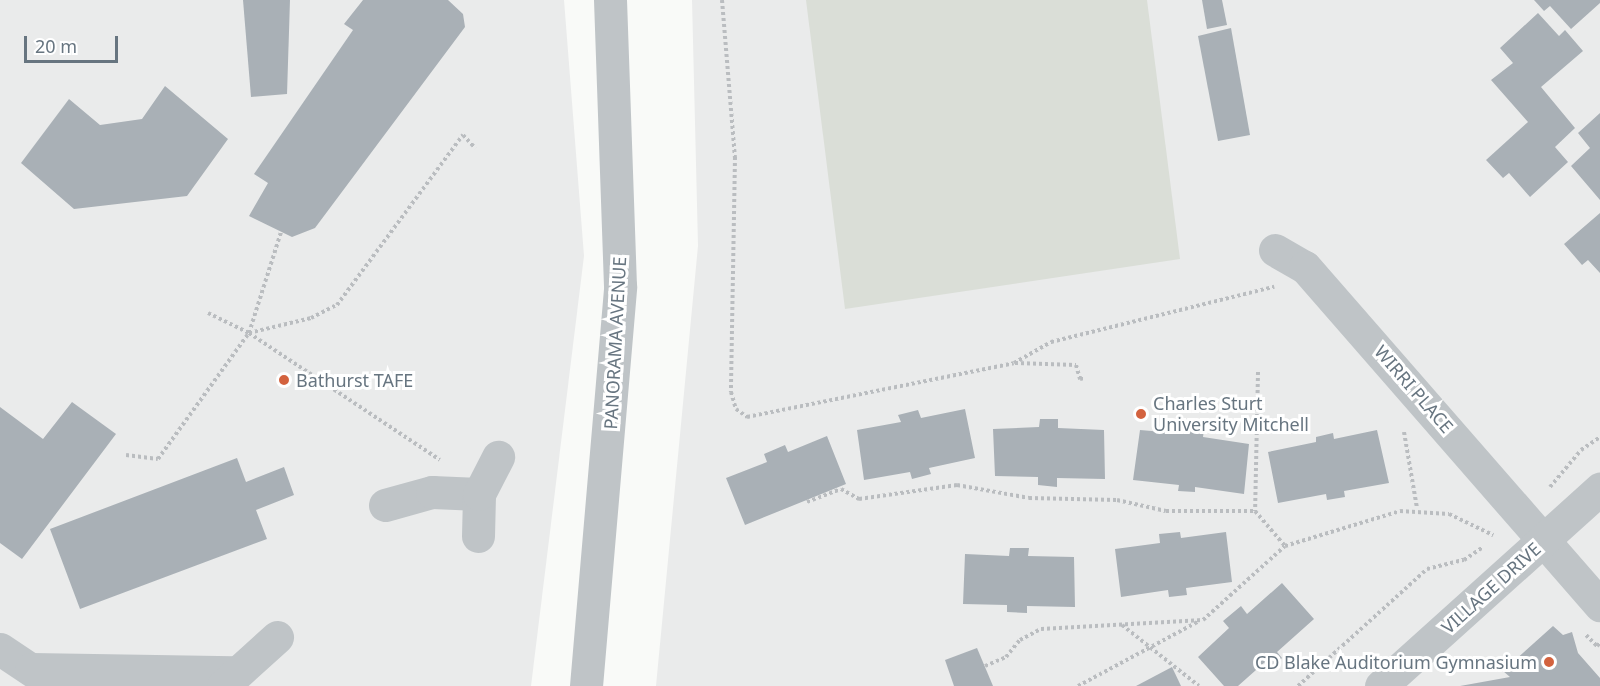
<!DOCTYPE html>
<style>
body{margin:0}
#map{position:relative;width:1600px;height:686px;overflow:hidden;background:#f9faf8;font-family:"Noto Sans",sans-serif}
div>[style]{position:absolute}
.built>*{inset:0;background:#eaebeb}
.green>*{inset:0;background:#daded7}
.building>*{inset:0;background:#a9b0b6}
.path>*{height:4px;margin-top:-2px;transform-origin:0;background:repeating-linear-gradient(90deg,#babdc0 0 3px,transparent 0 6px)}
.minor>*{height:33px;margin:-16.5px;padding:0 16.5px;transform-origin:16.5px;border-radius:16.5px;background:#bfc4c7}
.dots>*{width:16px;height:16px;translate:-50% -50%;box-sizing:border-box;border:3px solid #fff;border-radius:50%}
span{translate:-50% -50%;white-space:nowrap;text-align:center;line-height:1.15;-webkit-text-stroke:6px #fff;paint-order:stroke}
.street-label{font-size:18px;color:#677580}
.poi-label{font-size:18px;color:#677580}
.left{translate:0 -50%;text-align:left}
.right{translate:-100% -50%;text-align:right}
.scale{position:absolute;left:24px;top:36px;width:94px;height:27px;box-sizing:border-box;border:3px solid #677580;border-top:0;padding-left:8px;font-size:18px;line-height:21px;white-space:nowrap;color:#677580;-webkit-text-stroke:4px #fff;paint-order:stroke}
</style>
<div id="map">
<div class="built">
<div style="clip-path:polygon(0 0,564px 0,584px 256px,531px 686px,0 686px)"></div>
<div style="clip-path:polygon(692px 0,1600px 0,1600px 686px,656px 686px,698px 246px)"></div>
</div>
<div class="green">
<div style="clip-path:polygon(806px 0,1147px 0,1180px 259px,845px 309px)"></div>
</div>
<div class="building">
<div style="clip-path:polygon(243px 0,290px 0,287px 94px,251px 97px)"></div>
<div style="clip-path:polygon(363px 0,448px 0,463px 14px,465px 27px,315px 228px,292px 237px,249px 216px,268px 183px,254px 174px,353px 30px,344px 24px)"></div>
<div style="clip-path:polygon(1202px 0,1222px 0,1227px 25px,1207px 29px)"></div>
<div style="clip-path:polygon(1534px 0,1600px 0,1600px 3px,1571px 29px,1550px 6px,1544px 11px)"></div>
<div style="clip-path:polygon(1538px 13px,1559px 36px,1565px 30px,1583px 51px,1541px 87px,1575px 128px,1555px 147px,1568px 162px,1530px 197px,1509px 173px,1503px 178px,1486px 160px,1528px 122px,1491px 80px,1513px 63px,1500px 48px)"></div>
<div style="clip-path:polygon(1231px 28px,1250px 135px,1218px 141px,1198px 36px)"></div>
<div style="clip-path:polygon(165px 86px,228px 139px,187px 196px,74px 209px,21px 163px,69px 99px,100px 125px,142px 119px)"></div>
<div style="clip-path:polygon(1600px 113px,1600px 200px,1571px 166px,1590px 148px,1578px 133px)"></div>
<div style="clip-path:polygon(1600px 213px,1600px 273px,1588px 260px,1582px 265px,1564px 244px)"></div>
<div style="clip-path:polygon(72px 402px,116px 434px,22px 559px,0 543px,0 407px,43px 439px)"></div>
<div style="clip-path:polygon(965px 409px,975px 458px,929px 468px,931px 474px,912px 479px,910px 472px,864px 480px,857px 430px,901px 422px,898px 415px,918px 410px,921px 418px)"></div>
<div style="clip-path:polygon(1040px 419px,1058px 419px,1058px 428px,1104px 430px,1105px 479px,1057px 478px,1057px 487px,1038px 485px,1038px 477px,995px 476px,993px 429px,1039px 427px)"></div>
<div style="clip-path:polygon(1186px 427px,1204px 429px,1203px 437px,1249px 444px,1244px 494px,1195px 487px,1195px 492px,1178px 491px,1179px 485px,1133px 480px,1140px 430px,1186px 434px)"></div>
<div style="clip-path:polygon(1377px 430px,1389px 483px,1344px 491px,1345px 497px,1327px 500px,1326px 494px,1278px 503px,1268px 452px,1316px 442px,1316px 437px,1333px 433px,1334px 439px)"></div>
<div style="clip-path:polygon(827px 436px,846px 484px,745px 525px,726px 478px,767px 462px,764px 454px,785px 445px,788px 452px)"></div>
<div style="clip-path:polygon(237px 458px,246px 482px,284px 467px,294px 495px,256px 510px,267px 539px,80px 609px,50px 529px)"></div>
<div style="clip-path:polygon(1180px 532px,1181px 538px,1226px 532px,1232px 582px,1186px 588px,1187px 595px,1169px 597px,1168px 590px,1121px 597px,1115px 549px,1160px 543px,1159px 534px)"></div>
<div style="clip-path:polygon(1010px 548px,1029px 548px,1028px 556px,1074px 557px,1075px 607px,1027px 606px,1027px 613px,1007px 612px,1007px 605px,963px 604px,965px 554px,1009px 556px)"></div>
<div style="clip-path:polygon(1282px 583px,1314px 619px,1277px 652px,1282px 658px,1271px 668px,1265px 662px,1238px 686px,1224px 686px,1198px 657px,1229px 628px,1223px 621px,1241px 606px,1247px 614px)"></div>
<div style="clip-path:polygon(1553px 626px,1563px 635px,1572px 632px,1578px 653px,1600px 678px,1600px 686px,1460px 686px,1510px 677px,1503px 671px)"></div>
<div style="clip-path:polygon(977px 648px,993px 686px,954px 686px,945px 660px)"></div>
<div style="clip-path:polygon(1172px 667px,1181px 686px,1136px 686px)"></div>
</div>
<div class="path">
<div style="left:722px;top:0;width:158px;rotate:85.3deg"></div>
<div style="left:735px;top:157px;width:235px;rotate:91deg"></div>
<div style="left:731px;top:392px;width:18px;rotate:74deg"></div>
<div style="left:736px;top:409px;width:14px;rotate:36deg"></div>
<div style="left:747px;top:417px;width:272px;rotate:-11.4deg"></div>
<div style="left:1014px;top:363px;width:43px;rotate:-29.6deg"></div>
<div style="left:1051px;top:342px;width:230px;rotate:-13.9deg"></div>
<div style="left:208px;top:313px;width:46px;rotate:26deg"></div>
<div style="left:249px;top:333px;width:229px;rotate:33.6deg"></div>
<div style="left:249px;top:333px;width:64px;rotate:-13.6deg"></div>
<div style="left:311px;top:318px;width:29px;rotate:-27deg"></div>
<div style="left:337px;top:305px;width:212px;rotate:-53.5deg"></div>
<div style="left:463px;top:135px;width:18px;rotate:47deg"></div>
<div style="left:1015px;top:363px;width:61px;rotate:1.9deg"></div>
<div style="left:1076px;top:365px;width:15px;rotate:74deg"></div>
<div style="left:1080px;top:379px;width:4px;rotate:-14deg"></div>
<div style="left:1258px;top:372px;width:139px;rotate:91.2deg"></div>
<div style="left:1255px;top:511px;width:46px;rotate:49.4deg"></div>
<div style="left:1404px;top:432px;width:77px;rotate:80.3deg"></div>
<div style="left:126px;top:455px;width:32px;rotate:7deg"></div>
<div style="left:158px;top:459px;width:155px;rotate:-54.2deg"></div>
<div style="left:249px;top:333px;width:106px;rotate:-72.4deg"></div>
<div style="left:1550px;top:487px;width:48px;rotate:-50deg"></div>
<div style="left:1581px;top:450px;width:23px;rotate:-34deg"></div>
<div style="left:807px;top:502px;width:36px;rotate:-21deg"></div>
<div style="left:841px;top:489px;width:21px;rotate:29deg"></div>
<div style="left:859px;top:499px;width:99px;rotate:-8.1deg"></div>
<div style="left:957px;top:485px;width:73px;rotate:10.2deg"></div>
<div style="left:1029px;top:498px;width:88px;rotate:1.3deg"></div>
<div style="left:1117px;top:500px;width:50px;rotate:12.7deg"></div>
<div style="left:1166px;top:511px;width:89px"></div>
<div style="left:1122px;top:625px;width:98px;rotate:38.4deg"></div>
<div style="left:1586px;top:635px;width:16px;rotate:45deg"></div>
<div style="left:1597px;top:646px;width:4px;rotate:-45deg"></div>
<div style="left:985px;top:666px;width:23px;rotate:-23deg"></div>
<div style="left:1006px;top:657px;width:22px;rotate:-51deg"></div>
<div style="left:1020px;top:640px;width:24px;rotate:-28deg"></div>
<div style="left:1041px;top:629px;width:162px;rotate:-3.2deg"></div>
<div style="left:1203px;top:620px;width:110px;rotate:-42.1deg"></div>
<div style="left:1285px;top:546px;width:120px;rotate:-16.9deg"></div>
<div style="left:1400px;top:511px;width:49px;rotate:3.5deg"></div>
<div style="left:1449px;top:514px;width:49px;rotate:25.5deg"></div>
<div style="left:1078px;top:686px;width:137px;rotate:-28.2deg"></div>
<div style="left:1298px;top:686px;width:174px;rotate:-42.2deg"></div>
<div style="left:1427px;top:569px;width:38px;rotate:-14deg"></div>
<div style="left:1464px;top:560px;width:22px;rotate:-34deg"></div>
</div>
<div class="minor">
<div style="left:1275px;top:250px;width:34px;rotate:30deg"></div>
<div style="left:1305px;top:267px;width:449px;rotate:48.9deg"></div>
<div style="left:385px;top:505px;width:49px;rotate:-15.5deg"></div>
<div style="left:432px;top:492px;width:47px;rotate:2.4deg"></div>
<div style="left:478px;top:536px;width:42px;rotate:-88.6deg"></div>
<div style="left:479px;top:494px;width:42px;rotate:-62.8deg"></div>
<div style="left:0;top:649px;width:58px;rotate:33.7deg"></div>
<div style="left:31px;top:669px;width:202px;rotate:0.9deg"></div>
<div style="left:223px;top:686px;width:73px;rotate:-42.2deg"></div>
<div style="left:586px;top:686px;width:401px;rotate:-85.1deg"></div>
<div style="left:620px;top:286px;width:286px;rotate:-92deg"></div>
<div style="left:1381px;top:686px;width:295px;rotate:-42deg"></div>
</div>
<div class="dots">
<div style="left:284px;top:380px;background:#d3623e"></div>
<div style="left:1141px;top:414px;background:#d3623e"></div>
<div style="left:1549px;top:662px;background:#d3623e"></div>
</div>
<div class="street-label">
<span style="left:615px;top:343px;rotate:-87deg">PANORAMA AVENUE</span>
<span style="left:1414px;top:389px;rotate:49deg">WIRRI PLACE</span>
<span style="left:1491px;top:588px;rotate:-42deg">VILLAGE DRIVE</span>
</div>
<div class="poi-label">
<span class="left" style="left:296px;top:380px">Bathurst TAFE</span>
<span class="left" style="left:1153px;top:414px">Charles Sturt<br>University Mitchell</span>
<span class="right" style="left:1537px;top:662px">CD Blake Auditorium Gymnasium</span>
</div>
<div class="scale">20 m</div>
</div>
